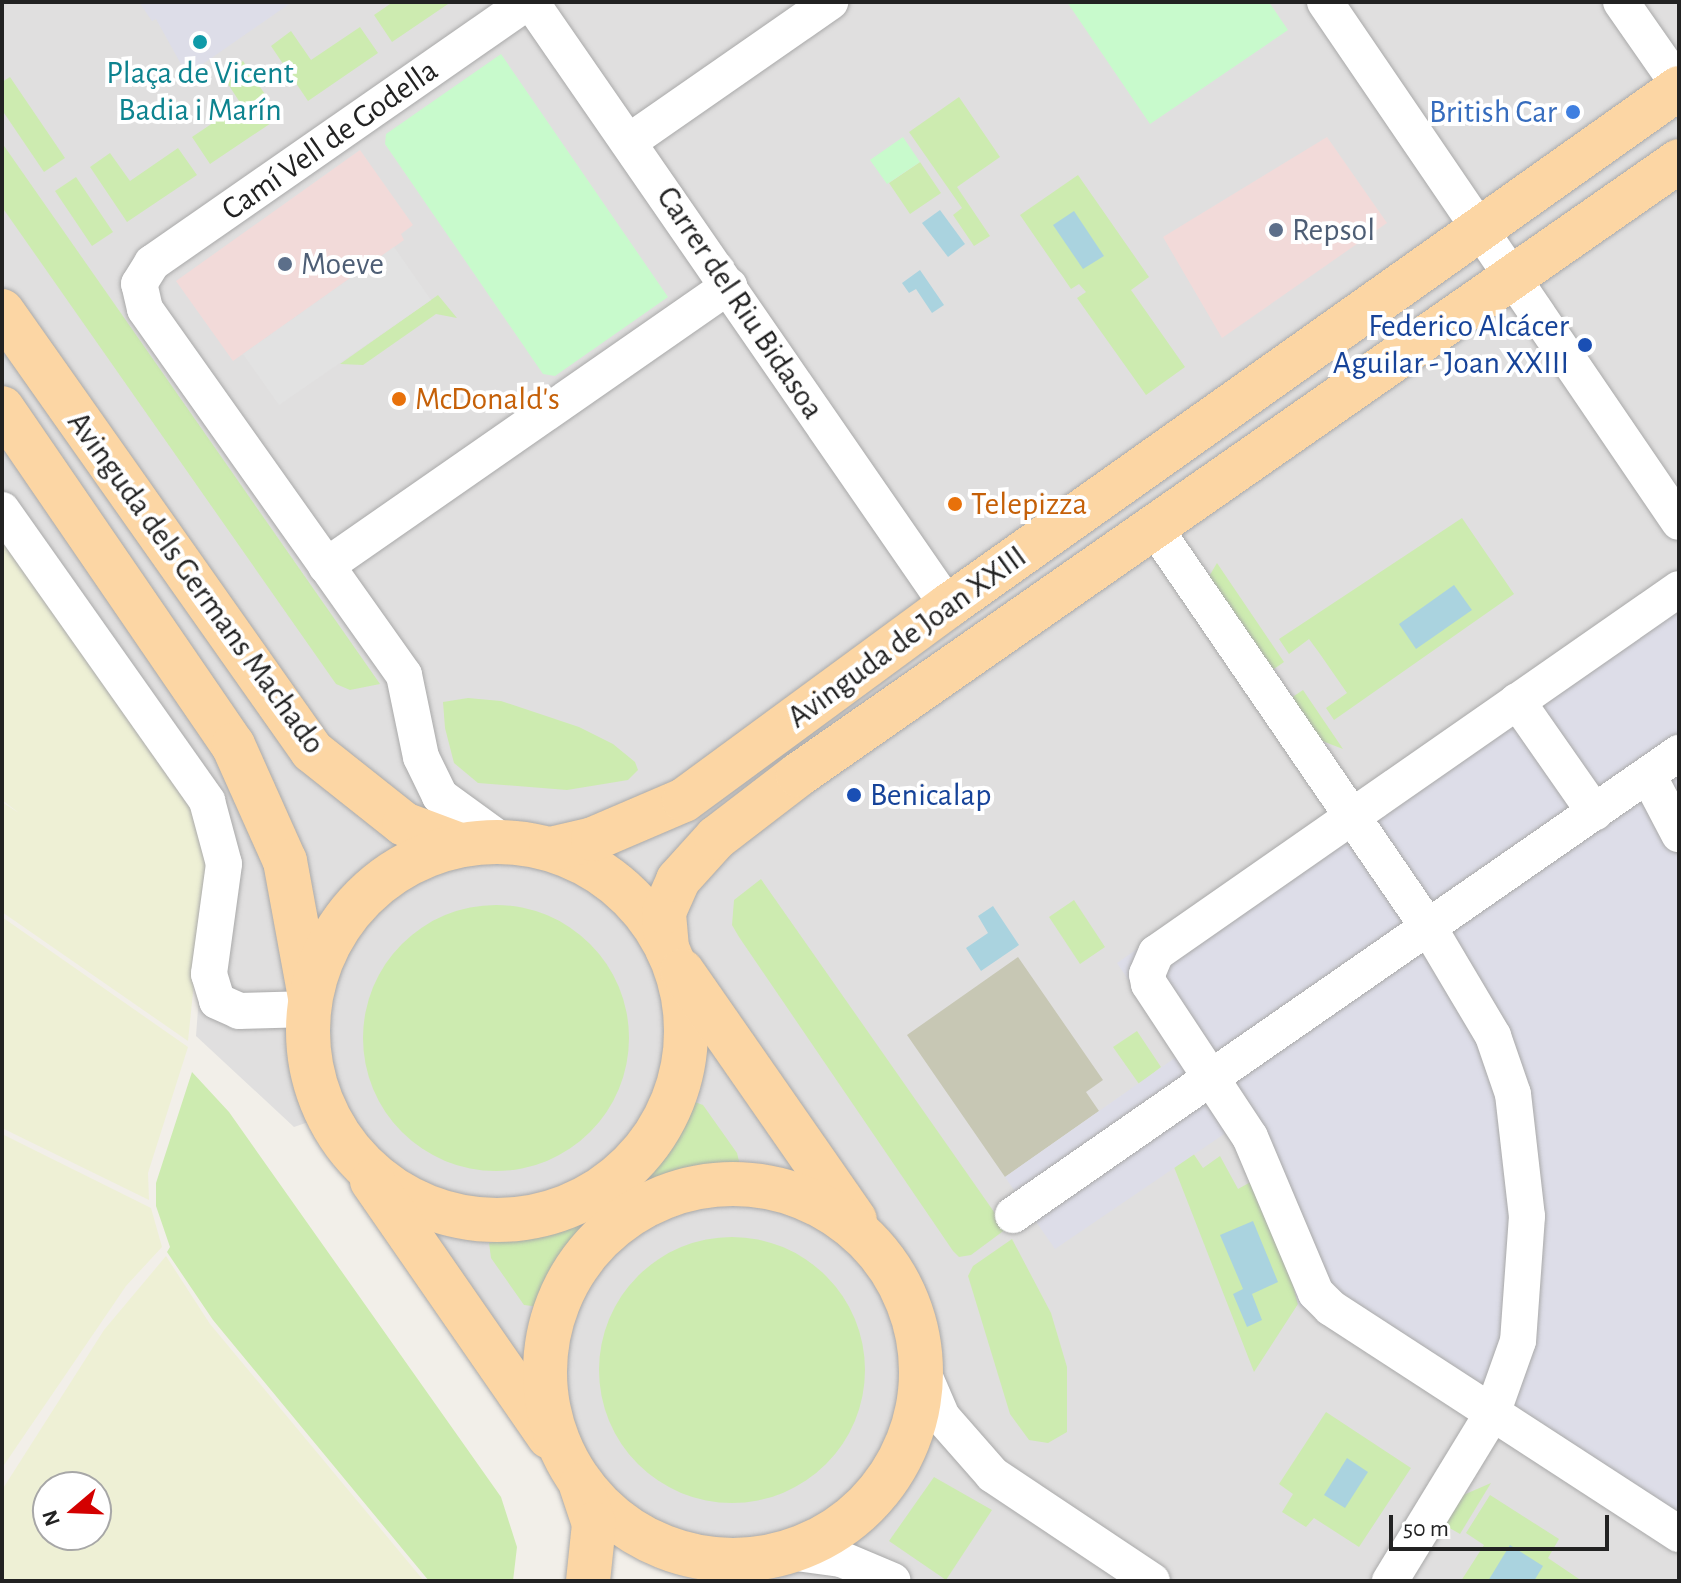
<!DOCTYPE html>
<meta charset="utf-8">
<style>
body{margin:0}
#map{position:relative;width:1681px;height:1583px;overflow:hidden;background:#f2efe9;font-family:"Alegreya Sans",sans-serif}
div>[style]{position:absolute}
.residential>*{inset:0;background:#e0dfdf}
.commercial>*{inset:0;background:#f2dad9}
.construction>*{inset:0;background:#c7c7b4}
.farmland>*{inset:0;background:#eef0d5}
.grass>*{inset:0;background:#cdebb0}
.round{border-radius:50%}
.park>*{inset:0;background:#c8facc}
.parking>*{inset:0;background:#e2e2e2}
.plaza>*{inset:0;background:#dddde8}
.water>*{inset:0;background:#aad3df}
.roads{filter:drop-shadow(0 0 2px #a9a9a9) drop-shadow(0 0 2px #a9a9a9)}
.minor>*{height:36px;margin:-18px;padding:0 18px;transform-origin:18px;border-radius:18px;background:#fff}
.major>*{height:44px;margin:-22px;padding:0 22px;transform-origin:22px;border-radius:22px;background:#fcd6a4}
.major>.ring{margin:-22px;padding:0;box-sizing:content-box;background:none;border:44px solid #fcd6a4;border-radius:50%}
.dots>*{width:22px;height:22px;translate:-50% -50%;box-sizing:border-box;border:4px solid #fff;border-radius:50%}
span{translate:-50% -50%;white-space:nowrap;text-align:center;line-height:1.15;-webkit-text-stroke:8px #fff;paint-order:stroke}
.culture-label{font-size:32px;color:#0d838f}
.shop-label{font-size:32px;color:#366cbe}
.right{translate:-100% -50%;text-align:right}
.street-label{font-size:32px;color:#222}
.service-label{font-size:32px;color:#4e5e75}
.left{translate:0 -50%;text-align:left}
.transit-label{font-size:32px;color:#164399}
.food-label{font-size:32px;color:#c56008}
.frame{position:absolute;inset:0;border:4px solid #222;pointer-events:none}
.north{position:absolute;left:32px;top:1471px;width:80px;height:80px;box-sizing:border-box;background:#fff;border:2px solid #a7a7a7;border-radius:50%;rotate:251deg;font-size:22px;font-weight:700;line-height:32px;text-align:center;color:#222}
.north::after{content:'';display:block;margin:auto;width:28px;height:36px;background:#d40000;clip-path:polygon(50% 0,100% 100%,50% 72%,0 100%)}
.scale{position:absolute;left:1389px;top:1515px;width:220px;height:36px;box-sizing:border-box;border:4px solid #222;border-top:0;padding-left:10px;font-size:24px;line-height:28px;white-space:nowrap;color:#222;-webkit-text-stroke:6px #fff;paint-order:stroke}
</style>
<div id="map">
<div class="residential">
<div style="clip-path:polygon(2px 2px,1679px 2px,1679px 1581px,732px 1581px,720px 1555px,653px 1554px,620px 1527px,548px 1436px,326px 1116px,294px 1127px,196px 1036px,202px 955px,2px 526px)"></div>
</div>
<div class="commercial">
<div style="clip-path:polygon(1327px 137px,1387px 223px,1222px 338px,1163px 237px)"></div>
<div style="clip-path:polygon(360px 150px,413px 225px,401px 234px,404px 240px,233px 361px,176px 281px)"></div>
</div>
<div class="construction">
<div style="clip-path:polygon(1018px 957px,1103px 1080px,1086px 1092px,1099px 1111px,1005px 1177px,907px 1035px)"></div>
</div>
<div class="farmland">
<div style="clip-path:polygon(2px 532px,203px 822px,207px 856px,188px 1041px,2px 912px,2px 802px,19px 813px,2px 800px)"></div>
<div style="clip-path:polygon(2px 917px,188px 1047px,148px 1173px,149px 1200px,2px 1128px)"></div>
<div style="clip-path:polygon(2px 1134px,151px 1208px,162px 1247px,126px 1286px,2px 1468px)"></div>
<div style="clip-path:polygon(evenodd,166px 1256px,210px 1324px,424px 1581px,2px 1581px,2px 1490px,104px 1330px,166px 1256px,96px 1487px,96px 1535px,48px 1535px,48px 1487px,96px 1487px)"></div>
</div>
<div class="grass">
<div style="clip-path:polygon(393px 2px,451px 2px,392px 42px,374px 15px)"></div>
<div style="clip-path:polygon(360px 27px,378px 53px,308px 101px,271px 46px,291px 31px,311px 60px)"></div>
<div style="clip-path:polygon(243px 61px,280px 117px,210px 164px,192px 137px,241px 104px,222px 75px)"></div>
<div style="clip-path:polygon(10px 77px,65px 158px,44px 172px,2px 110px,2px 82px)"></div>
<div style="clip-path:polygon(959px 97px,1000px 157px,957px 187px,990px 236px,974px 246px,953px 215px,962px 208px,909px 132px)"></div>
<div style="clip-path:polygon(2px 143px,380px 684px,350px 690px,336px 684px,2px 207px)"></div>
<div style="clip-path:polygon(178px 148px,197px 175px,127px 222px,90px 167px,110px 153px,130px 181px)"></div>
<div style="clip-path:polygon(920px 162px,941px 193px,910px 214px,889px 183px)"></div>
<div style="clip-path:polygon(1078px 175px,1149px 277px,1131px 290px,1185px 367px,1146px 395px,1077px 298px,1086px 292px,1079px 284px,1071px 289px,1020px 215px)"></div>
<div style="clip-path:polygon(76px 177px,113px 232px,92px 246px,55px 191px)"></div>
<div style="clip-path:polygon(438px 295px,457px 318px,436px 314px,363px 365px,340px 364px)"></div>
<div style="clip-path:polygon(1462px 518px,1514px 594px,1334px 720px,1326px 708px,1347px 693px,1320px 654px,1309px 639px,1289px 654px,1279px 639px)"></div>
<div style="clip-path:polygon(1217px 563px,1284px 662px,1268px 673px,1208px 578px)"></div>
<div style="clip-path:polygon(1303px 690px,1343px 749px,1317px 739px,1288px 700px)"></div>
<div style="clip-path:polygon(468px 698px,501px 701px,579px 727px,613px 744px,635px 762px,638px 770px,628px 780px,567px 790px,478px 783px,454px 763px,445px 728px,443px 702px)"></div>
<div style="clip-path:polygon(761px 879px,1006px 1229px,971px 1255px,959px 1257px,953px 1251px,739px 937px,732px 925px,734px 900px)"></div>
<div style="clip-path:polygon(1074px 900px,1105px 947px,1080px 964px,1049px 917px)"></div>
<div class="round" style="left:363px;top:905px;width:266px;height:266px"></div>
<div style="clip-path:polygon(1137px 1031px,1161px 1067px,1139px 1084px,1113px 1047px)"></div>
<div style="clip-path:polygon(192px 1072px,229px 1112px,501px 1497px,517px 1547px,513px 1581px,429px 1581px,213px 1320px,167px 1252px,170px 1247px,156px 1206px,156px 1183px)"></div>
<div style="clip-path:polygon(695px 1102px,703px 1105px,737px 1153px,740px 1165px,736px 1170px,679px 1178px,629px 1198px,575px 1245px,540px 1307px,524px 1305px,491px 1258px,489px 1243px,571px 1223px,613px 1200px,662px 1150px,682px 1112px)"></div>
<div style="clip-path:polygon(1193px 1153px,1203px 1168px,1220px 1156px,1238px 1189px,1256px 1179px,1285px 1252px,1298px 1304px,1254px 1372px,1174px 1167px)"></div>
<div class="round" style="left:599px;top:1237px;width:266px;height:266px"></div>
<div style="clip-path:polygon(1012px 1239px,1051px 1313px,1067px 1367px,1067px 1432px,1048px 1443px,1029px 1440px,1010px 1414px,968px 1276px,973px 1266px)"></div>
<div style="clip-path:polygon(1326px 1412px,1411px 1468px,1359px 1547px,1314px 1518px,1306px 1527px,1282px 1512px,1293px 1494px,1279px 1484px)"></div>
<div style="clip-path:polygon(934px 1477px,992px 1510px,946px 1580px,889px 1541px)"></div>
<div style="clip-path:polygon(1491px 1483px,1460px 1534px,1441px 1523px,1461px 1496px)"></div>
<div style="clip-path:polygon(1490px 1495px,1559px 1539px,1548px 1558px,1582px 1581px,1461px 1581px,1484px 1545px,1466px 1533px)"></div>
</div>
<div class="park">
<div style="clip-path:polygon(1067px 2px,1269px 2px,1288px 30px,1150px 124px)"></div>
<div style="clip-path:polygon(501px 54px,668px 297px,555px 376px,543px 374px,385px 144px,386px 134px)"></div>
<div style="clip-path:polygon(903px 137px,920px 162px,887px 184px,870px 160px)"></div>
</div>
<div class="parking">
<div style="clip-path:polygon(394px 247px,431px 300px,279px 405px,243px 354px)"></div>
</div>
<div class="plaza">
<div style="clip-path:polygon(139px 2px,292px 2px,187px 75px,156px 19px,152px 21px)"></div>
<div style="clip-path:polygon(1666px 580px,1679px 600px,1679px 1548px,1298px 1304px,1285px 1252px,1230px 1130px,1055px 1249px,1005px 1177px,1179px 1055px,1117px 963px)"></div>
</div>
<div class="water">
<div style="clip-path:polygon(940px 210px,965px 244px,948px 257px,922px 223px)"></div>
<div style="clip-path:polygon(1074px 211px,1104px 256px,1083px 269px,1053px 225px)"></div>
<div style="clip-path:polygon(920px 270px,944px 305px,932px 313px,916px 289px,909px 293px,902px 283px)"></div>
<div style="clip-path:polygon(1454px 585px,1472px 610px,1416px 649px,1399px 624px)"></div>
<div style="clip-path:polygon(993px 906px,1019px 945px,981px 971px,966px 948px,988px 933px,978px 916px)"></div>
<div style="clip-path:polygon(1253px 1221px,1278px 1282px,1252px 1294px,1262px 1320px,1247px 1327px,1233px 1294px,1243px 1289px,1220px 1235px)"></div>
<div style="clip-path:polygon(1347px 1458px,1368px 1472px,1345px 1508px,1324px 1495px)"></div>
<div style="clip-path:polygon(1510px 1545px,1543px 1566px,1534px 1581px,1488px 1581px)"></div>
</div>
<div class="roads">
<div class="minor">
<div style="left:531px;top:2px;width:734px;rotate:55.38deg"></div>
<div style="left:1325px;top:2px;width:629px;rotate:55.75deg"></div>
<div style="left:1621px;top:2px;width:101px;rotate:55.1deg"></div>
<div style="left:630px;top:141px;width:244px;rotate:-34.8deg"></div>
<div style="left:2px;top:510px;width:356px;rotate:54.8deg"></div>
<div style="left:207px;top:801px;width:65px;rotate:74.9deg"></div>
<div style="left:224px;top:864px;width:111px;rotate:97.8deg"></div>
<div style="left:209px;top:974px;width:28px;rotate:73deg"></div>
<div style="left:217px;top:1001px;width:24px;rotate:24deg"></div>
<div style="left:239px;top:1011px;width:71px;rotate:-1.6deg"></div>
<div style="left:1154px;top:527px;width:486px;rotate:55.6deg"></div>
<div style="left:1429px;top:928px;width:126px;rotate:59.3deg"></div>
<div style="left:1493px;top:1036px;width:61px;rotate:71deg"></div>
<div style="left:1513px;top:1094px;width:123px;rotate:83.5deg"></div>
<div style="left:1527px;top:1216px;width:125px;rotate:94.1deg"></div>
<div style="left:1518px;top:1341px;width:77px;rotate:109.6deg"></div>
<div style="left:1492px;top:1414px;width:196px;rotate:121.4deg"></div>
<div style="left:326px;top:566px;width:491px;rotate:-34.8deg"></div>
<div style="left:1679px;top:589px;width:637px;rotate:145.16deg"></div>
<div style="left:1156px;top:953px;width:23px;rotate:113deg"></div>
<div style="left:1147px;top:974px;width:10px;rotate:79deg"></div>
<div style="left:1149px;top:984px;width:183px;rotate:56.6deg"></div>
<div style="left:1250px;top:1137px;width:169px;rotate:67.1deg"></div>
<div style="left:1316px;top:1293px;width:21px;rotate:45deg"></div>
<div style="left:1331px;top:1308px;width:415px;rotate:33deg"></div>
<div style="left:1517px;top:701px;width:136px;rotate:55.1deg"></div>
<div style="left:1648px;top:775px;width:67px;rotate:62.3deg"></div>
<div style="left:502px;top:841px;width:77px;rotate:-144deg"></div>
<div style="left:440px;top:796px;width:43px;rotate:-116deg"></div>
<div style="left:421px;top:757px;width:84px;rotate:-101.7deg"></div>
<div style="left:404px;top:675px;width:448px;rotate:-125.3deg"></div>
<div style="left:145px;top:309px;width:26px;rotate:-103deg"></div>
<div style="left:139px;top:284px;width:25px;rotate:-58deg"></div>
<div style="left:152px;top:263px;width:458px;rotate:-34.8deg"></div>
<div style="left:1013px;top:1215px;width:811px;rotate:-34.75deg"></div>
<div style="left:921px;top:1368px;width:53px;rotate:66.8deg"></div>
<div style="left:942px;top:1417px;width:77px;rotate:48.7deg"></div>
<div style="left:993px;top:1475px;width:191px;rotate:33.7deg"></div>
<div style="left:789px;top:1552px;width:52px;rotate:7.7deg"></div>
<div style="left:841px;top:1559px;width:56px;rotate:22.9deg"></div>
</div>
<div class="major">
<div style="left:2px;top:311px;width:538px;rotate:54.83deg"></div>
<div style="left:312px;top:751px;width:117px;rotate:38.4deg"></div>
<div style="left:404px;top:824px;width:60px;rotate:20.6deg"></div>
<div style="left:2px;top:408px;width:409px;rotate:55.6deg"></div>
<div style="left:233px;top:745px;width:127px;rotate:65.9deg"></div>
<div style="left:285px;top:861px;width:138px;rotate:79.6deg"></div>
<div class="ring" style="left:308px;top:842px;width:334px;height:334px"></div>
<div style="left:551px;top:849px;width:43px;rotate:-13.4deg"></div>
<div style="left:593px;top:839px;width:99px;rotate:-23.2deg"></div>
<div style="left:684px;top:800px;width:328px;rotate:-36.3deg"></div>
<div style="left:948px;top:606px;width:896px;rotate:-35.32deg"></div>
<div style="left:667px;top:948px;width:36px;rotate:-95deg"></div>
<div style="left:664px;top:912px;width:35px;rotate:-66deg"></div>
<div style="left:678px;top:880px;width:57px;rotate:-47.9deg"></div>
<div style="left:716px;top:838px;width:103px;rotate:-37.5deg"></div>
<div style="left:798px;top:775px;width:1074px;rotate:-34.87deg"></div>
<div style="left:682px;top:971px;width:303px;rotate:55.2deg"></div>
<div style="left:372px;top:1181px;width:311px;rotate:55.3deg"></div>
<div class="ring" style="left:545px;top:1184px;width:332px;height:332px"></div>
<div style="left:581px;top:1485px;width:41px;rotate:71.6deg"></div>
<div style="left:594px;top:1524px;width:57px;rotate:96deg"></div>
</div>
</div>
<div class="dots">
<div style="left:200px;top:42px;background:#0f9aa8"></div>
<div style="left:1573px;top:112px;background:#3f7fe0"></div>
<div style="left:1276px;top:230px;background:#5c6f8a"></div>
<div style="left:285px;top:264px;background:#5c6f8a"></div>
<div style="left:1585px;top:345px;background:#1a4fb4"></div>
<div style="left:399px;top:399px;background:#e8710a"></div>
<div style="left:955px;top:504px;background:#e8710a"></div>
<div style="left:854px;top:795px;background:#1a4fb4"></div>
</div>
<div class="culture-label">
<span style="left:200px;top:92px">Plaça de Vicent<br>Badia i Marín</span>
</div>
<div class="shop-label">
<span class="right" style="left:1557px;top:112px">British Car</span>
</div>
<div class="street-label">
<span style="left:330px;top:140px;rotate:-35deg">Camí Vell de Godella</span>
<span style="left:740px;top:303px;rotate:56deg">Carrer del Riu Bidasoa</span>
<span style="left:196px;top:583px;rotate:54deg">Avinguda dels Germans Machado</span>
<span style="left:907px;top:637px;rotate:-36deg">Avinguda de Joan XXIII</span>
</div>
<div class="service-label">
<span class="left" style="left:1292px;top:230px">Repsol</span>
<span class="left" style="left:301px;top:264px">Moeve</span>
</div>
<div class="transit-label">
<span class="right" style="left:1569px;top:345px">Federico Alcácer<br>Aguilar - Joan XXIII</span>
<span class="left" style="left:870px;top:795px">Benicalap</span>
</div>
<div class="food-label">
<span class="left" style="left:415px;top:399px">McDonald's</span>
<span class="left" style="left:971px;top:504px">Telepizza</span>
</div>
<div class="frame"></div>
<div class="north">N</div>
<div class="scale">50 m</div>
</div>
